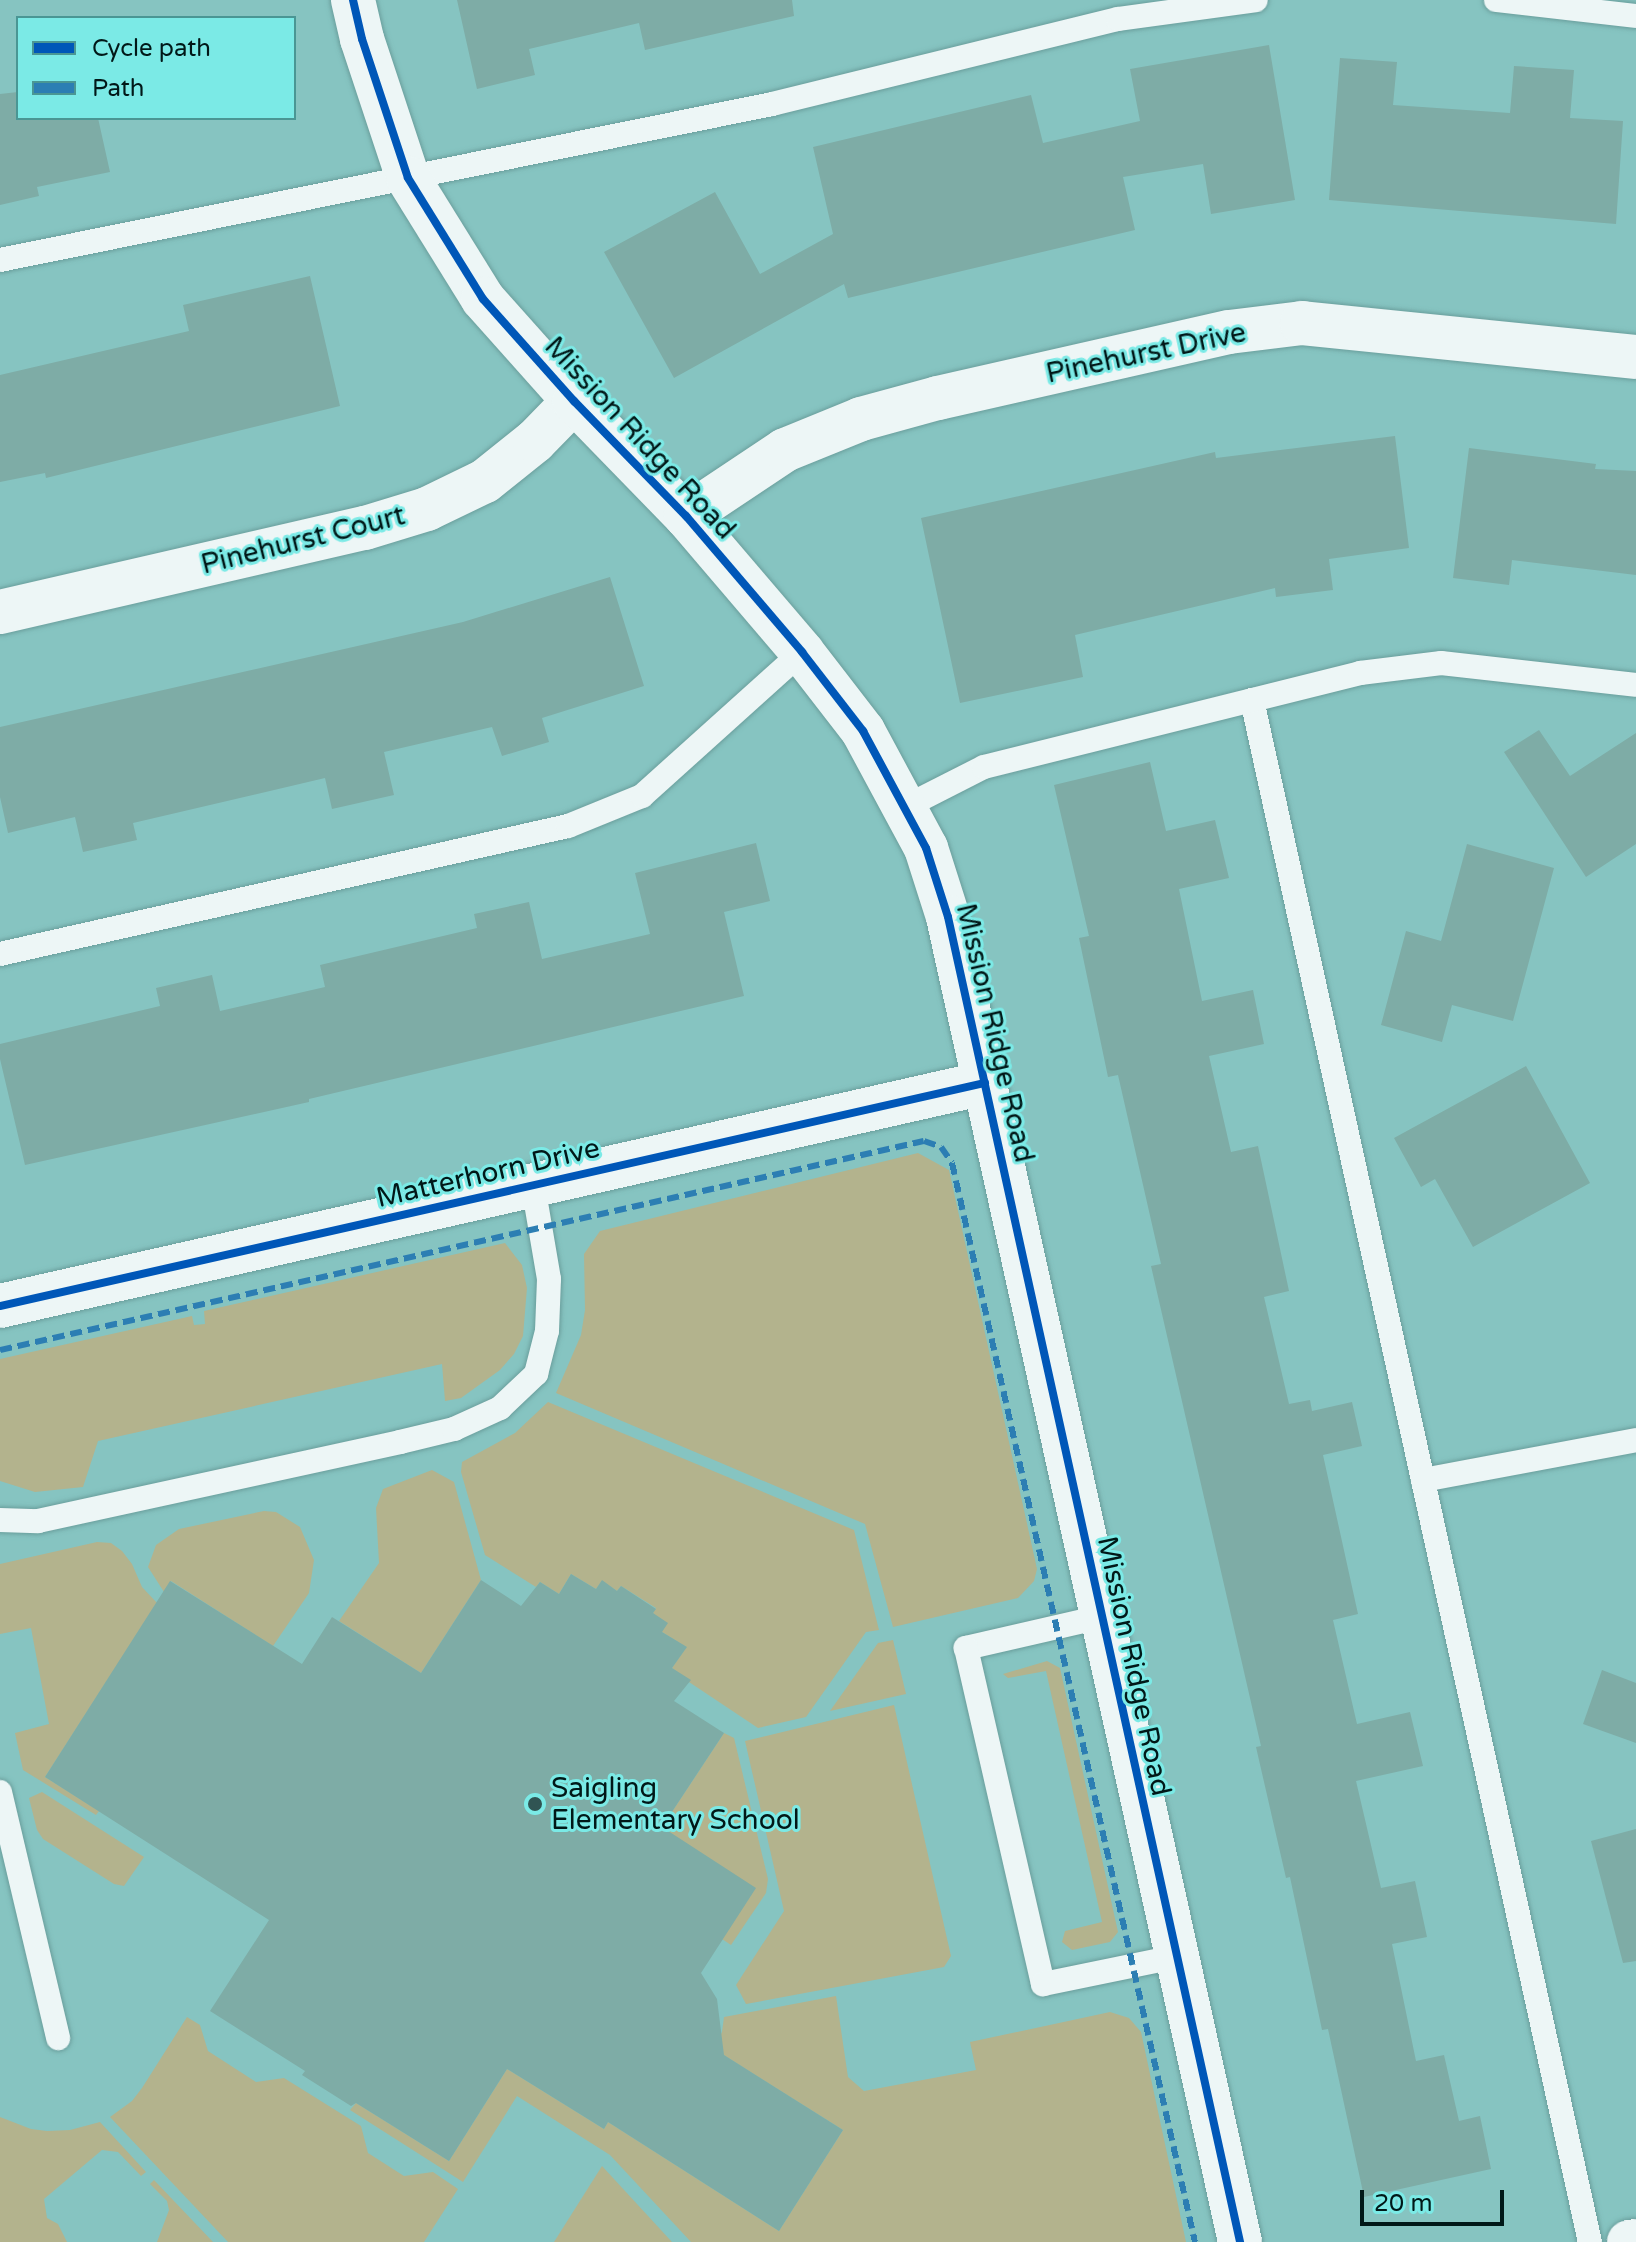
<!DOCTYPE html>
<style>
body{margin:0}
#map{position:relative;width:1636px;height:2242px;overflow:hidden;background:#86c4c1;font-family:"Varela Round",sans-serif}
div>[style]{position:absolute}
.green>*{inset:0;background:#b3b38d}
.building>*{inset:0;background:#7eaca6}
.roads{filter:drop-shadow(0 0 2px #6a9e9c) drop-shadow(0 0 2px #6a9e9c)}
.service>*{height:24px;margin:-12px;padding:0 12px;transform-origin:12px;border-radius:12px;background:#edf6f6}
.minor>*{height:44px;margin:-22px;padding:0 22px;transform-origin:22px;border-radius:22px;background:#edf6f6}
.tertiary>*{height:44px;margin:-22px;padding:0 22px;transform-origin:22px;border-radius:22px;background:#edf6f6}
.quiet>*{height:6px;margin-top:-3px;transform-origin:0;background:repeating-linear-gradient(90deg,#2c7eb3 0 12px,transparent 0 18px)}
.cycleway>*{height:8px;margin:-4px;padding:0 4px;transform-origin:4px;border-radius:4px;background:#0057b8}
.dots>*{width:22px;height:22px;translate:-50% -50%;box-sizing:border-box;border:4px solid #7beae6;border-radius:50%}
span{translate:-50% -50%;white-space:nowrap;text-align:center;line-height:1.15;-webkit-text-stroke:6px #7beae6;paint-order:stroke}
.street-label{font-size:28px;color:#011818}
.poi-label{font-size:28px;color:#011818}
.left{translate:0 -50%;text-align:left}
.legend{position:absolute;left:16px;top:16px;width:280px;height:104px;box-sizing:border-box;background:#7beae6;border:2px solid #4a9694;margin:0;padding:10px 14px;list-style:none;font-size:24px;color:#011818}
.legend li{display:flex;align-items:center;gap:16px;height:40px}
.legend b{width:40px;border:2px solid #4a9694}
.scale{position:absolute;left:1360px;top:2190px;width:144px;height:36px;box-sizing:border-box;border:4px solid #011818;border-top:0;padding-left:10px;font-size:24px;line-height:28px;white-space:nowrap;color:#011818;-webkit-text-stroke:6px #7beae6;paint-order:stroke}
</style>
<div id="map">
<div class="green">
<div style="clip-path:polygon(918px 1153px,949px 1170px,1037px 1569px,1034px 1581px,1018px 1598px,893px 1627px,865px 1524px,556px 1393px,581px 1335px,585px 1310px,584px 1254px,600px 1231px)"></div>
<div style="clip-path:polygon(505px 1243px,522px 1265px,527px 1288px,523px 1336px,514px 1354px,500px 1370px,461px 1398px,445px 1401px,442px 1364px,98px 1441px,83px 1487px,35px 1492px,0 1481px,0 1359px,192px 1316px,194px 1325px,205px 1324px,204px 1311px)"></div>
<div style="clip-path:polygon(548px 1402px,854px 1530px,879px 1630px,866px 1632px,806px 1717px,758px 1728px,689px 1682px,672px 1668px,686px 1647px,662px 1632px,653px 1613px,656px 1608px,621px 1586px,617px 1591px,602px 1581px,596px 1589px,571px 1574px,559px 1594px,540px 1582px,536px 1587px,485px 1555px,461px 1472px,462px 1462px,515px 1433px)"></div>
<div style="clip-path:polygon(432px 1470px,454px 1482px,481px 1580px,421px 1673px,339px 1621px,379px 1563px,376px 1508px,383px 1489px)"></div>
<div style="clip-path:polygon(264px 1511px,276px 1512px,300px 1527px,314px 1560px,309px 1593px,273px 1646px,171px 1581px,164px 1592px,148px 1567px,156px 1545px,179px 1529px)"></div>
<div style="clip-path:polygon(97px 1542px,111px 1543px,122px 1551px,132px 1564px,142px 1587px,157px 1603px,45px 1777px,99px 1811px,96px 1815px,23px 1770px,15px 1733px,49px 1724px,31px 1628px,0 1634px,0 1564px)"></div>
<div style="clip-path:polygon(893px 1640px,906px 1694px,830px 1711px,878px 1643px)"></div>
<div style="clip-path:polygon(1047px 1661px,1060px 1668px,1118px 1932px,1110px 1942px,1072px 1950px,1062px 1942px,1065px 1931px,1102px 1922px,1046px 1671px,1008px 1678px,1003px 1674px)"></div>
<div style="clip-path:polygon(894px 1705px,951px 1956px,944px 1967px,746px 2004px,736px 1985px,784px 1911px,745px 1741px)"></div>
<div style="clip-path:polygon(724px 1733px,734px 1738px,768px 1879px,766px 1893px,731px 1945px,722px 1939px,662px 1827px)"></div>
<div style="clip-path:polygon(42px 1792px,144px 1857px,124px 1886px,114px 1884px,43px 1839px,37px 1830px,29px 1798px)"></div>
<div style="clip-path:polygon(836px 1996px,848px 2077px,864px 2091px,976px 2070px,970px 2042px,1110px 2012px,1129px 2018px,1141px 2032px,1186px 2242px,691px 2242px,610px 2155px,517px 2096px,463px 2182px,350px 2110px,356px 2103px,449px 2161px,507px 2069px,604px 2129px,608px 2122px,779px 2231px,843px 2130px,714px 2049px,722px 2032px,724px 2017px)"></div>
<div style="clip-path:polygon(187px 2017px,200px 2025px,208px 2051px,256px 2082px,284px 2078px,361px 2126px,368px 2153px,404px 2176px,433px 2172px,458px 2189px,424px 2242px,228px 2242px,110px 2117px,132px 2101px,142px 2088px)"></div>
<div style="clip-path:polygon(0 2117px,31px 2129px,47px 2131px,70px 2130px,100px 2122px,146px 2172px,141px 2176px,118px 2152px,102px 2150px,44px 2199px,47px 2218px,58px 2224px,67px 2242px,0 2242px)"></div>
<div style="clip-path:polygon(602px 2166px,672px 2242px,554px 2242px)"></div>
<div style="clip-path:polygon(154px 2180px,213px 2242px,157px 2242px,169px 2210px,167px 2201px,150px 2184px)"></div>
</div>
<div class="building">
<div style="clip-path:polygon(457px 0,792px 0,794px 16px,645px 50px,639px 23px,529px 49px,535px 75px,477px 89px)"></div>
<div style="clip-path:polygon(1269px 45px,1295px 200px,1211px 214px,1203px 164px,1123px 177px,1135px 230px,848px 298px,844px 284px,674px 378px,604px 252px,715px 192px,760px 274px,833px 234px,813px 147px,1031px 95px,1043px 143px,1140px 121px,1130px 69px)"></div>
<div style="clip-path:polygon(1340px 58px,1397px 62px,1393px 105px,1510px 113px,1514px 66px,1574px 70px,1570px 118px,1623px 121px,1616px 224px,1329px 200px)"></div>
<div style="clip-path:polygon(18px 92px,18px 118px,98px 118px,110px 172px,37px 187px,39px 196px,0 205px,0 94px)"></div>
<div style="clip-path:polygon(310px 276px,340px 406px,46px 478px,45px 473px,0 482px,0 375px,189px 331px,183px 305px)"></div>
<div style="clip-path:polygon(1395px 436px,1409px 548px,1329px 559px,1333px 590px,1276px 597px,1275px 588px,1075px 635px,1083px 677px,960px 703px,921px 518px,1215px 452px,1216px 458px)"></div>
<div style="clip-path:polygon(1469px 448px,1596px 464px,1595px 469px,1636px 471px,1636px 575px,1512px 560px,1509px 585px,1453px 578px)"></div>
<div style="clip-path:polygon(610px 577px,644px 686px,542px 718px,549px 742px,502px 756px,492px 727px,384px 752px,394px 795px,332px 809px,325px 778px,133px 823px,137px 840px,83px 852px,75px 817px,8px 833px,0 797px,0 727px,463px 622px)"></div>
<div style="clip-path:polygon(1539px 730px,1570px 776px,1636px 733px,1636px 844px,1586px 877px,1504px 752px)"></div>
<div style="clip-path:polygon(1150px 762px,1166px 831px,1215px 820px,1229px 878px,1179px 889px,1202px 1001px,1253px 990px,1264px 1044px,1209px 1056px,1231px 1152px,1258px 1146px,1270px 1202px,1289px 1291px,1264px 1297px,1289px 1404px,1310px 1400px,1312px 1411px,1352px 1402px,1362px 1446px,1323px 1455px,1358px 1614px,1333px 1620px,1357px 1724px,1410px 1712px,1423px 1766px,1356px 1781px,1381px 1888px,1415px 1881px,1427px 1937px,1392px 1944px,1416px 2061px,1444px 2055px,1459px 2121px,1480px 2116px,1491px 2169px,1364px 2197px,1328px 2029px,1322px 2030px,1290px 1877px,1286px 1878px,1256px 1747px,1261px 1746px,1151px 1266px,1161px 1264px,1118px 1075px,1108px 1077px,1079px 938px,1089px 936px,1054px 785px)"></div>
<div style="clip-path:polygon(756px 843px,770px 901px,724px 912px,744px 996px,309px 1099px,309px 1102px,25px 1165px,0 1059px,0 1044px,160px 1006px,156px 988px,212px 975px,220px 1011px,325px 987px,320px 965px,477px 928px,474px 914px,529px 902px,542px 959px,650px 934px,635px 873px)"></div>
<div style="clip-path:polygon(1467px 844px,1554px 868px,1513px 1021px,1452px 1005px,1442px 1042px,1381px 1025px,1406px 931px,1441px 941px)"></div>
<div style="clip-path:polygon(1526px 1066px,1590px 1183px,1473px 1247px,1435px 1179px,1421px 1187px,1394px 1138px)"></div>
<div style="clip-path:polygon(571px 1574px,596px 1589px,602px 1580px,617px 1591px,621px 1586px,656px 1609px,653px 1613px,668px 1623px,662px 1632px,687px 1647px,672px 1668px,691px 1680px,674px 1701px,724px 1733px,662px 1827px,756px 1888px,701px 1973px,717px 1999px,724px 2055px,843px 2130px,779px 2231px,608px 2122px,604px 2129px,507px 2069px,449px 2161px,356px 2103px,351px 2106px,302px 2075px,305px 2071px,210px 2011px,269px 1920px,45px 1777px,170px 1581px,302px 1664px,332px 1617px,421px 1673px,481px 1580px,521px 1606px,540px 1582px,559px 1594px)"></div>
<div style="clip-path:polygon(1602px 1670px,1636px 1683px,1636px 1743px,1583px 1724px)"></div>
<div style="clip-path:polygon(1636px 1829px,1636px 1961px,1623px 1963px,1591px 1841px)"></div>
</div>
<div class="roads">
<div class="service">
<div style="left:1496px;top:0;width:141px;rotate:6.5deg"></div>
<div style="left:0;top:260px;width:788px;rotate:-11.42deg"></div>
<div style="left:772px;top:104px;width:356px;rotate:-13.8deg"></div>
<div style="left:1118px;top:19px;width:139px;rotate:-7.8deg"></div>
<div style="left:1252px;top:700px;width:1579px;rotate:77.64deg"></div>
<div style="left:907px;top:806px;width:86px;rotate:-26.9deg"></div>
<div style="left:984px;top:767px;width:388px;rotate:-14deg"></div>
<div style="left:1360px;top:673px;width:82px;rotate:-7deg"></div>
<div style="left:1441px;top:663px;width:196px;rotate:6.4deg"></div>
<div style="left:0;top:954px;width:582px;rotate:-12.7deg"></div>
<div style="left:568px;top:826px;width:80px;rotate:-22.1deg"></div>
<div style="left:642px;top:796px;width:215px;rotate:-42deg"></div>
<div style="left:1423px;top:1480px;width:217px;rotate:-10.6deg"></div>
<div style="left:0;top:1520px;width:38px;rotate:2deg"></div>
<div style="left:38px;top:1521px;width:371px;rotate:-12.3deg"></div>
<div style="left:400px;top:1442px;width:56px;rotate:-13.5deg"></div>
<div style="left:454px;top:1429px;width:51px;rotate:-24.5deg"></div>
<div style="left:500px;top:1408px;width:50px;rotate:-43.4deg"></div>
<div style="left:536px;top:1374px;width:44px;rotate:-75.7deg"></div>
<div style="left:547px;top:1331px;width:52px;rotate:-87.8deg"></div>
<div style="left:549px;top:1279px;width:95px;rotate:-99.7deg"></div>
<div style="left:1101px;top:1617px;width:139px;rotate:167.1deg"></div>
<div style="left:966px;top:1648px;width:345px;rotate:77.1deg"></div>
<div style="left:1043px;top:1984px;width:135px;rotate:-11.6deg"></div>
<div style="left:0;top:1792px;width:253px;rotate:76.7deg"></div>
</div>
<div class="minor">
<div style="left:686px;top:516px;width:119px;rotate:-33.7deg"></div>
<div style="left:785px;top:450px;width:82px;rotate:-22.2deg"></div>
<div style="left:861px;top:419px;width:80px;rotate:-15.3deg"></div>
<div style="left:938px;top:398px;width:298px;rotate:-12.8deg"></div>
<div style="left:1229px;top:332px;width:74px;rotate:-7deg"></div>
<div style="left:1302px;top:323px;width:336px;rotate:5.8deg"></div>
<div style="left:0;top:612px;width:375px;rotate:-13deg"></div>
<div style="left:365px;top:528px;width:65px;rotate:-17deg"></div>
<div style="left:427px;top:509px;width:64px;rotate:-25.8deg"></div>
<div style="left:485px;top:481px;width:64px;rotate:-38.7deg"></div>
<div style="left:535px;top:441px;width:56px;rotate:-45.7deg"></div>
</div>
<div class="tertiary">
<div style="left:353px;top:0;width:40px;rotate:77deg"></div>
<div style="left:362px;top:39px;width:146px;rotate:71.7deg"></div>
<div style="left:408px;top:178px;width:142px;rotate:58.2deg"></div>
<div style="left:483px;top:299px;width:137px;rotate:48.3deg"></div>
<div style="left:574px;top:401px;width:161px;rotate:45.8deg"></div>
<div style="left:686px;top:516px;width:179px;rotate:49.5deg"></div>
<div style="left:802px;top:652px;width:100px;rotate:52.3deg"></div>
<div style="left:863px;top:731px;width:133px;rotate:61.7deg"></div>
<div style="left:926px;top:848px;width:72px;rotate:72.3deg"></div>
<div style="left:948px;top:917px;width:1357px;rotate:77.57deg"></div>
<div style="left:0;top:1306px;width:1010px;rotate:-12.76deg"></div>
<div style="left:1629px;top:2242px;width:7px;rotate:-8deg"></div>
</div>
</div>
<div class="quiet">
<div style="left:0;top:1350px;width:947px;rotate:-12.75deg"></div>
<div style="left:924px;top:1141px;width:18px;rotate:19deg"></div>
<div style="left:941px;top:1147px;width:19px;rotate:55deg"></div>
<div style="left:952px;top:1163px;width:1106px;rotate:77.31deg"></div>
</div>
<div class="cycleway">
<div style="left:353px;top:0;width:40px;rotate:77deg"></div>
<div style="left:362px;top:39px;width:146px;rotate:71.7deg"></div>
<div style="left:408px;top:178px;width:142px;rotate:58.2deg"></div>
<div style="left:483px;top:299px;width:137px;rotate:48.3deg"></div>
<div style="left:574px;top:401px;width:161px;rotate:45.8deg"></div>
<div style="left:686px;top:516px;width:179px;rotate:49.5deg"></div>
<div style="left:802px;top:652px;width:100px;rotate:52.3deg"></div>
<div style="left:863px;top:731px;width:133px;rotate:61.7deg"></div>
<div style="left:926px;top:848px;width:72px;rotate:72.3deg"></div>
<div style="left:948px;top:917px;width:1357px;rotate:77.57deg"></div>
<div style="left:0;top:1306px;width:1010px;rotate:-12.76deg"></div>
</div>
<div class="dots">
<div style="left:535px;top:1804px;background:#305453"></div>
</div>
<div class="street-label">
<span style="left:1146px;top:353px;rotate:-12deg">Pinehurst Drive</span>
<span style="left:640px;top:438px;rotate:47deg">Mission Ridge Road</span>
<span style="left:303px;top:540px;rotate:-14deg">Pinehurst Court</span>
<span style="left:995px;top:1033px;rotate:77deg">Mission Ridge Road</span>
<span style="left:488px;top:1173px;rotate:-13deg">Matterhorn Drive</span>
<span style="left:1134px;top:1666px;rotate:78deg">Mission Ridge Road</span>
</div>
<div class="poi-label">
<span class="left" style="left:551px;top:1804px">Saigling<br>Elementary School</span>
</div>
<ul class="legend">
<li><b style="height:10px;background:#0057b8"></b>Cycle path</li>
<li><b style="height:10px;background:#2c7eb3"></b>Path</li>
</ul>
<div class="scale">20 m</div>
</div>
